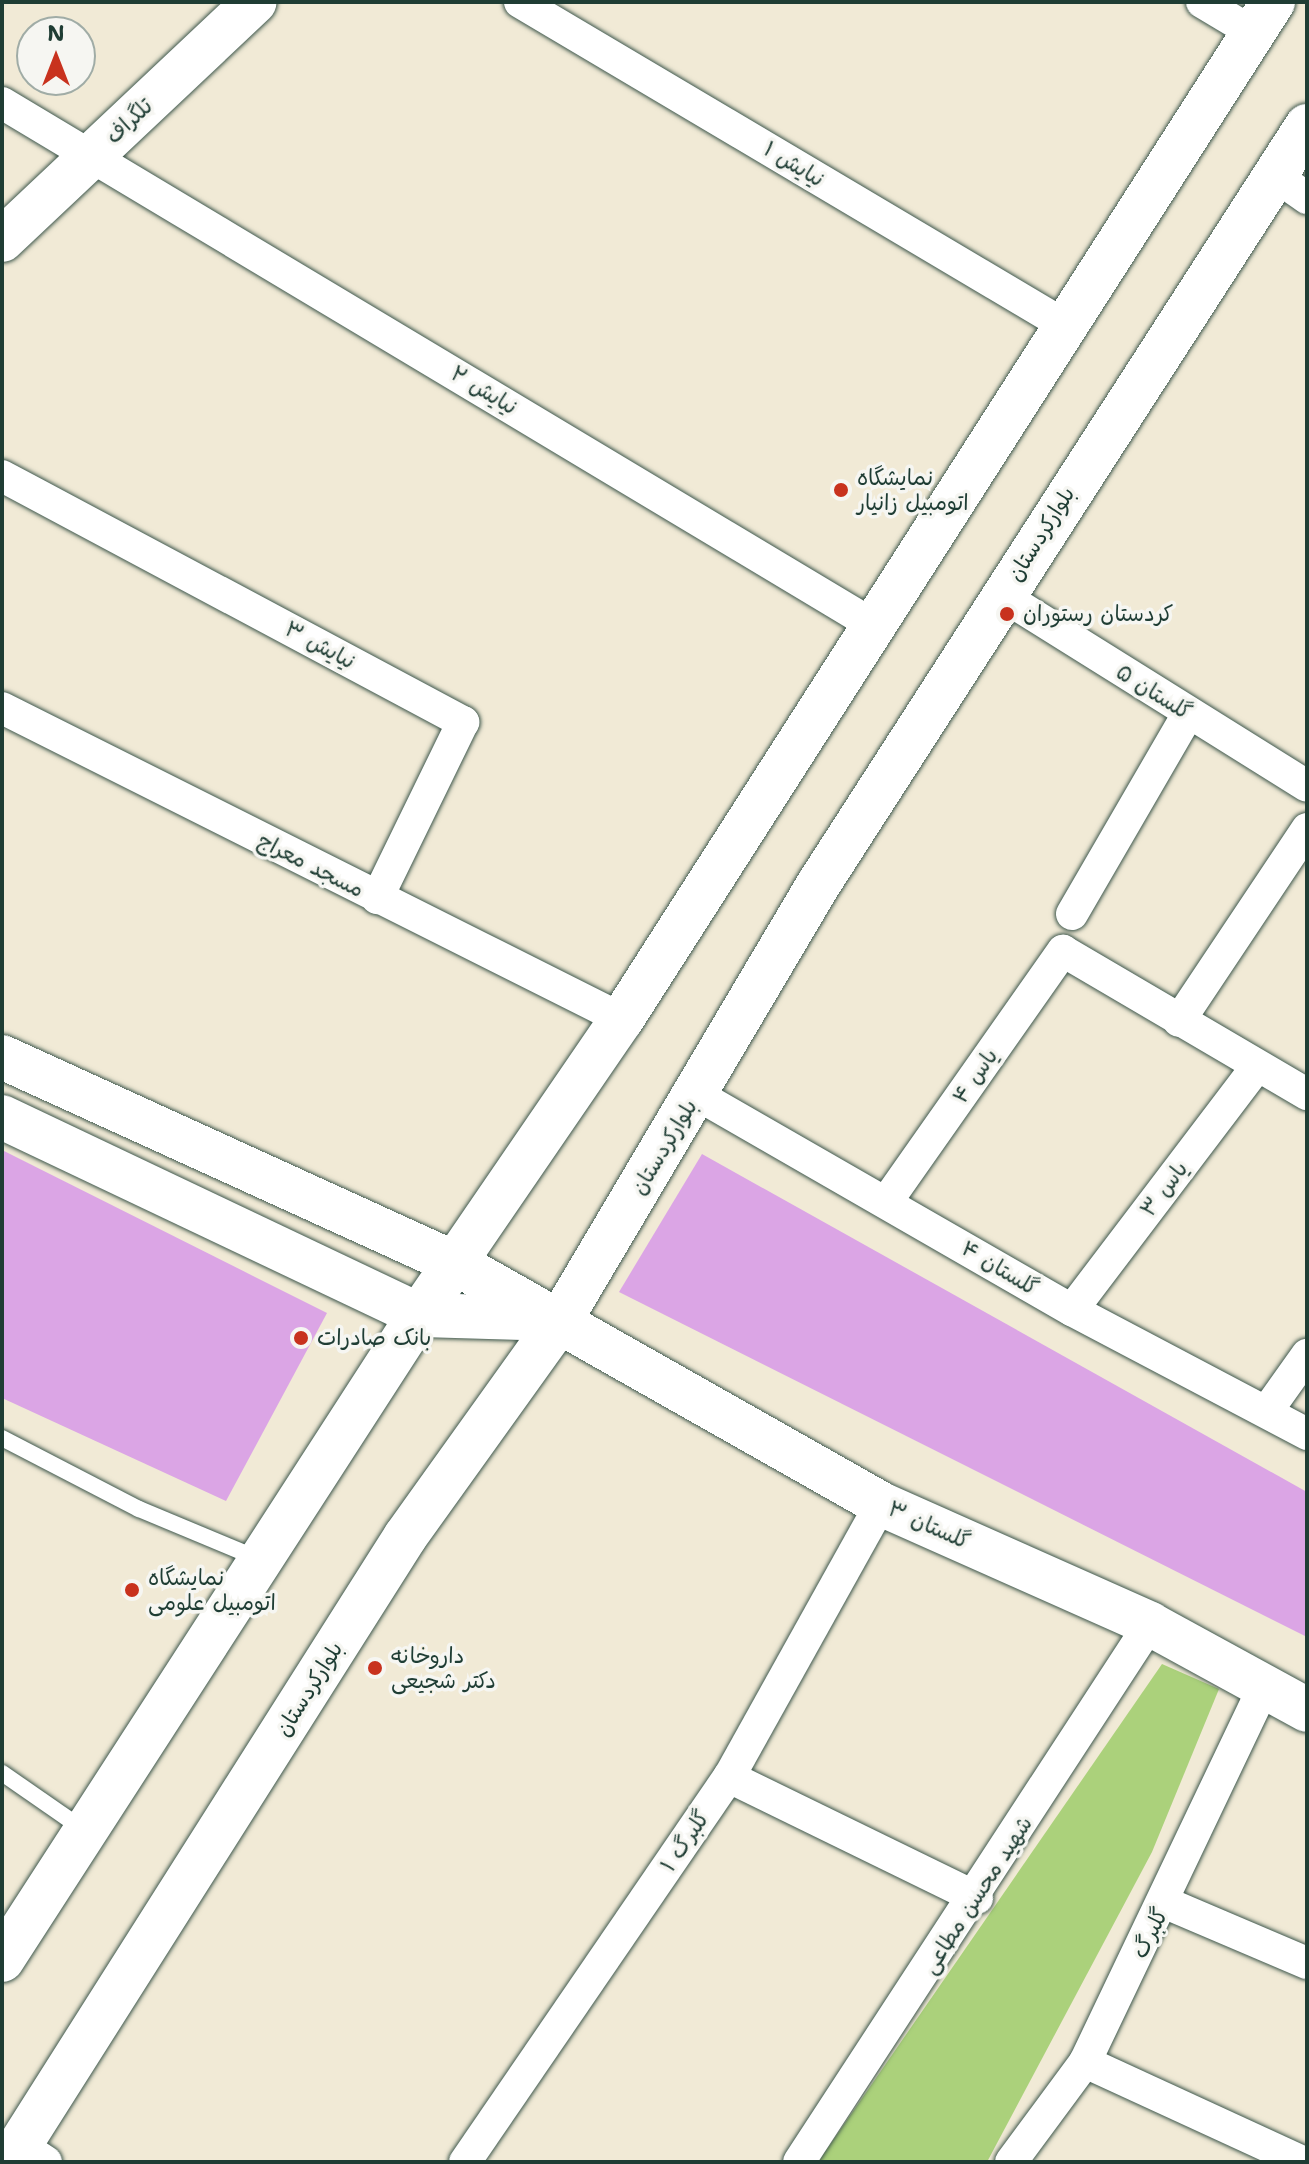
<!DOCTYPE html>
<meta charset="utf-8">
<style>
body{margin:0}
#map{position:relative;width:1309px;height:2164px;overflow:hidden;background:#f1ead6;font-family:"Shantell Sans","Playpen Sans Arabic",sans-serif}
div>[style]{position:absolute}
.green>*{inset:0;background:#abd17b}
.building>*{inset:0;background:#dba5e5}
.roads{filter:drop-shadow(0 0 2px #3e574c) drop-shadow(0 0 2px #3e574c)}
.lane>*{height:16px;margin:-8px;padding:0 8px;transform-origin:8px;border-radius:8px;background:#fff}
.street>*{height:32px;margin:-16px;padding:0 16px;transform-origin:16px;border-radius:16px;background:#fff}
.secondary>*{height:44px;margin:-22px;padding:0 22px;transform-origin:22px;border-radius:22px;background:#fff}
.primary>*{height:44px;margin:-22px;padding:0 22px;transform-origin:22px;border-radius:22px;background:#fff}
.dots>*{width:22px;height:22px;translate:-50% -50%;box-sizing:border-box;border:4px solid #f6f6f2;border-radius:50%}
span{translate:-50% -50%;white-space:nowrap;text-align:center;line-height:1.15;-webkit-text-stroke:7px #f6f6f2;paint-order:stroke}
.street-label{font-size:22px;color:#1f3d34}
.poi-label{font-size:22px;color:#1f3d34}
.left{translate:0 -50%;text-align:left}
.frame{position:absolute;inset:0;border:4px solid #1f3d34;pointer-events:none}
.north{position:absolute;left:16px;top:16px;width:80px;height:80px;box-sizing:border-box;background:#f6f6f2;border:2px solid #a0aca6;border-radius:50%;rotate:0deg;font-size:22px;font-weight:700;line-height:32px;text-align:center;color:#1f3d34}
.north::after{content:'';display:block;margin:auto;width:28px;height:36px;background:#c8321e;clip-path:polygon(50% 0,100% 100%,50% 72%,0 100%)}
</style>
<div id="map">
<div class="green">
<div style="clip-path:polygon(1162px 1664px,1219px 1689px,1152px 1852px,987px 2162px,818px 2162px)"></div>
</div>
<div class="building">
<div style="clip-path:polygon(2px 1150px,327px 1313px,226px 1501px,2px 1398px)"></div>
<div style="clip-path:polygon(702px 1154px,1307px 1492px,1307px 1637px,619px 1292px)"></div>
</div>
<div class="roads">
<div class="lane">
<div style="left:2px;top:1438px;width:154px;rotate:27.4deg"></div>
<div style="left:139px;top:1509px;width:130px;rotate:22.6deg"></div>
<div style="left:2px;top:1773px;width:98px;rotate:34.7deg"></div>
</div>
<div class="street">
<div style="left:520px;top:2px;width:637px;rotate:30.67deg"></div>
<div style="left:1202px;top:2px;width:61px;rotate:30.8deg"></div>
<div style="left:2px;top:103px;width:1018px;rotate:30.93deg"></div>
<div style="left:1277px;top:177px;width:37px;rotate:35deg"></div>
<div style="left:2px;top:476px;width:523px;rotate:28.09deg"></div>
<div style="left:463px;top:722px;width:196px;rotate:116deg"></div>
<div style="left:1003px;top:596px;width:358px;rotate:32deg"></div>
<div style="left:2px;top:708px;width:694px;rotate:26.64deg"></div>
<div style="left:1072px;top:914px;width:231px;rotate:-59.9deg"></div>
<div style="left:1179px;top:1021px;width:231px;rotate:-56.3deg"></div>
<div style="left:696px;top:1094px;width:434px;rotate:29.9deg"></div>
<div style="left:1072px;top:1310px;width:266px;rotate:27.8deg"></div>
<div style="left:887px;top:1201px;width:306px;rotate:-54.9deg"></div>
<div style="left:1063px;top:951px;width:283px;rotate:30.4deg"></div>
<div style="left:1072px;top:1310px;width:304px;rotate:-52.8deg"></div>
<div style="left:1267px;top:1411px;width:69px;rotate:-54.5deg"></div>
<div style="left:729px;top:1777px;width:276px;rotate:26deg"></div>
<div style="left:1166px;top:1903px;width:153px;rotate:23.1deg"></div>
<div style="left:1085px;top:2062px;width:239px;rotate:24.7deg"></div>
<div style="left:20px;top:2145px;width:31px;rotate:33deg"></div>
<div style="left:465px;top:2162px;width:467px;rotate:-55.6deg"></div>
<div style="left:729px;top:1777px;width:312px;rotate:-60.9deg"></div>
<div style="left:799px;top:2162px;width:642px;rotate:-56.88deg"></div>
<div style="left:1011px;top:2162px;width:124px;rotate:-53.5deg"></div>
<div style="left:1085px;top:2062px;width:413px;rotate:-64.5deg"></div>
</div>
<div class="secondary">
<div style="left:2px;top:240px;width:347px;rotate:-43.3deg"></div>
<div style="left:2px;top:1057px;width:500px;rotate:24.5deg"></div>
<div style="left:457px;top:1264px;width:487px;rotate:29.5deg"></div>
<div style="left:881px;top:1504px;width:295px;rotate:24deg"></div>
<div style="left:1150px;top:1624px;width:179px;rotate:28.7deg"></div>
<div style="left:2px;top:1117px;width:462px;rotate:25.4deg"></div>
<div style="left:419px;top:1315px;width:132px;rotate:1.7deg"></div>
</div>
<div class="primary">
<div style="left:2px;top:1960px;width:768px;rotate:-57.12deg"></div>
<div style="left:419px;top:1315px;width:359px;rotate:-55.6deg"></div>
<div style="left:622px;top:1019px;width:1208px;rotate:-57.38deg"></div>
<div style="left:9px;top:2162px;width:740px;rotate:-57.64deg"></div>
<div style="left:405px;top:1537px;width:268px;rotate:-54.4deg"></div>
<div style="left:561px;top:1319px;width:504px;rotate:-59.37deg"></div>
<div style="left:818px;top:885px;width:903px;rotate:-57.21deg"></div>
</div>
</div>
<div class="dots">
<div style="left:841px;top:490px;background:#c8321e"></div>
<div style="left:1007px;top:614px;background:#c8321e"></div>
<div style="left:301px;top:1338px;background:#c8321e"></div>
<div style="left:132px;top:1590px;background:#c8321e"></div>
<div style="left:375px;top:1668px;background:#c8321e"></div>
</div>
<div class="street-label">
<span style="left:129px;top:121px;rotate:-43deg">تلگراف</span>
<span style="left:794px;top:164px;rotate:31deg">نیایش ۱</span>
<span style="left:484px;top:390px;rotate:31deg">نیایش ۲</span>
<span style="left:1041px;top:534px;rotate:-58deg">بلوارکردستان</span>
<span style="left:320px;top:645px;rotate:28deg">نیایش ۳</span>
<span style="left:1154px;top:692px;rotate:32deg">گلستان ۵</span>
<span style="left:311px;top:865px;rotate:27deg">مسجد معراج</span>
<span style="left:975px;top:1076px;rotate:-55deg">یاس ۴</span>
<span style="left:664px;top:1147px;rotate:-59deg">بلوارکردستان</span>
<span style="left:1164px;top:1189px;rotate:-53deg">یاس ۳</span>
<span style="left:1000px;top:1268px;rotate:31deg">گلستان ۴</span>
<span style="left:929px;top:1525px;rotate:24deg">گلستان ۳</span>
<span style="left:309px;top:1689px;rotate:-58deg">بلوارکردستان</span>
<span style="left:685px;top:1841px;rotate:-56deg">گلبرگ ۱</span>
<span style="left:977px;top:1895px;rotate:-57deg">شهید محسن مطاعی</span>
<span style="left:1150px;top:1933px;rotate:-63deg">گلبرگ</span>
</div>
<div class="poi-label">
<span class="left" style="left:857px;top:490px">نمایشگاه<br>اتومبیل زانیار</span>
<span class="left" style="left:1023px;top:614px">کردستان رستوران</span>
<span class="left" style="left:317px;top:1338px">بانک صادرات</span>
<span class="left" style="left:148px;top:1590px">نمایشگاه<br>اتومبیل علومی</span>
<span class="left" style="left:391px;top:1668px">داروخانه<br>دکتر شجیعی</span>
</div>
<div class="frame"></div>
<div class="north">N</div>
</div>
